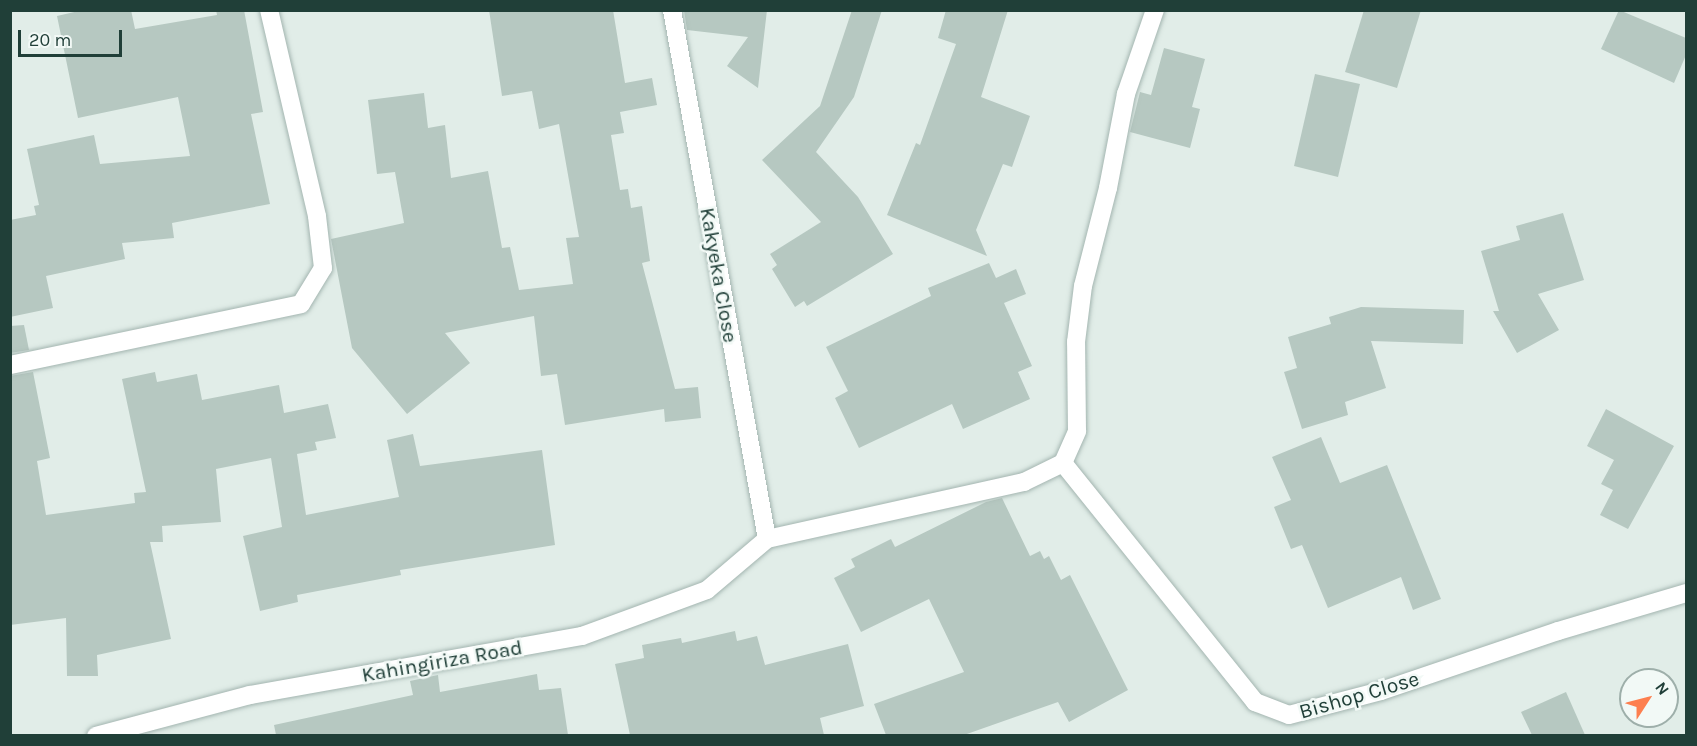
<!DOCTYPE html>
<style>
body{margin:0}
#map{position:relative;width:1697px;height:746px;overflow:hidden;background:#e1ede8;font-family:Karla,sans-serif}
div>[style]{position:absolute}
.building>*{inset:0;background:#b6c8c1}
.roads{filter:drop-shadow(0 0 2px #a3b5b0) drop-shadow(0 0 2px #a3b5b0)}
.street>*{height:18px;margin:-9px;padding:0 9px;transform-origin:9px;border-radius:9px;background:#fff}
span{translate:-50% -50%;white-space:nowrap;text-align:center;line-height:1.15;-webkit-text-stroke:5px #f2f9f6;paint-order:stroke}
.street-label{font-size:21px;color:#203f38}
.frame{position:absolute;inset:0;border:12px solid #203f38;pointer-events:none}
.north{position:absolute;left:1619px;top:668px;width:60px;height:60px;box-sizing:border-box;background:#f2f9f6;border:2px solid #9eafaa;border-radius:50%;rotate:54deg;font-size:16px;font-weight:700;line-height:24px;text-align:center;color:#203f38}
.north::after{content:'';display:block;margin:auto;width:21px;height:27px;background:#fd7f4f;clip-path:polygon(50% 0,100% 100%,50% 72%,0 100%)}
.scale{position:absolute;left:18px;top:30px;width:104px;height:27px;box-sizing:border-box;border:3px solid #203f38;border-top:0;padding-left:8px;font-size:18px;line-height:21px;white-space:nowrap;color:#203f38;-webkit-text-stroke:4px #f2f9f6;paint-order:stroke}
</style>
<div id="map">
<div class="building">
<div style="clip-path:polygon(83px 10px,131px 10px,135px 29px,217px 15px,216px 10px,244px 10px,263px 112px,251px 114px,270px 204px,172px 223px,174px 238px,122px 243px,125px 259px,46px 276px,53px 308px,10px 317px,10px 220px,36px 215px,34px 206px,39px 205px,27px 149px,94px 135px,100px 164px,190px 156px,178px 97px,78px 118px,57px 16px)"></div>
<div style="clip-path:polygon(489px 10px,613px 10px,625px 83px,652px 78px,657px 105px,620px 112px,624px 133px,611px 135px,620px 190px,628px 189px,631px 208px,642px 206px,650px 261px,642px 263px,675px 389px,698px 387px,701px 418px,665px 422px,664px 409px,565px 425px,557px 374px,541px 376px,534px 316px,445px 333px,470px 363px,407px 414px,352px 348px,331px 239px,404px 223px,395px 172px,377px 174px,368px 100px,424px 93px,428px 128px,445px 125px,451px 178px,488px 171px,502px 248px,510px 247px,519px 290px,573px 284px,566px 238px,579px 237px,559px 124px,539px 129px,532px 91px,502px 96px)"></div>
<div style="clip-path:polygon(684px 10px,767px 10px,758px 88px,727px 66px,748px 37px,687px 30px)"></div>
<div style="clip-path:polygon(852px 10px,882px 10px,854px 97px,816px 152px,858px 197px,893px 254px,807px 306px,804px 301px,795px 307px,772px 269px,777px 265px,770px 254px,821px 222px,762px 160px,820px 106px)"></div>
<div style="clip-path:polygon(946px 10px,1008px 10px,981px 97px,1030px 116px,1012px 167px,1003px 164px,976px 230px,987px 256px,887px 215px,916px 143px,920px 145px,956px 44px,938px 38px)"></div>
<div style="clip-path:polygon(1364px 10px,1421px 10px,1397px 88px,1345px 72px)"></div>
<div style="clip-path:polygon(1619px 10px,1686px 38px,1686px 55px,1674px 83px,1601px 49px)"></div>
<div style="clip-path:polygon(1164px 48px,1205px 59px,1192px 107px,1200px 109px,1190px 148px,1130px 132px,1140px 92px,1151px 95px)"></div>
<div style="clip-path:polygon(1315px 74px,1360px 84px,1338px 177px,1294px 166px)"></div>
<div style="clip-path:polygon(1563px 213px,1584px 280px,1538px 294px,1559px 330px,1517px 353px,1493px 311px,1499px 311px,1481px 251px,1520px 240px,1516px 226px)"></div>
<div style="clip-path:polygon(989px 263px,996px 278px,1016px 269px,1026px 294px,1004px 303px,1032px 366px,1018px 372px,1030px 399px,963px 429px,952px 404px,859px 448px,835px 398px,848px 391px,826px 347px,931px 296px,928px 288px)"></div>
<div style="clip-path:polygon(1361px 307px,1464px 310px,1463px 344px,1371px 341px,1386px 388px,1345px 402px,1348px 415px,1302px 429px,1284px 372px,1297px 368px,1288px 337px,1331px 324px,1329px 317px)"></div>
<div style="clip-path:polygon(24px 325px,29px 350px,10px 353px,10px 326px)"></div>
<div style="clip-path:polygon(33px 372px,50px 458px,37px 461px,46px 515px,135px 503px,134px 493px,146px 492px,122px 379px,155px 372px,157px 382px,197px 374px,202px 400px,279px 385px,284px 413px,328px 404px,336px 438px,315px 442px,317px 450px,297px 454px,306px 515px,399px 497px,387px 440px,413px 434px,420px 466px,542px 450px,555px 545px,400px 570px,401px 575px,297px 595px,298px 602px,260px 611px,243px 536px,282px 527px,271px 458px,216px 469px,221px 522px,162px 526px,163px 542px,150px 542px,171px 639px,97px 655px,98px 676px,67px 676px,66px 618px,10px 625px,10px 376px)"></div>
<div style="clip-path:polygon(1606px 409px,1674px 446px,1628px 529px,1600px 515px,1613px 490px,1601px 484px,1614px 460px,1587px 446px)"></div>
<div style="clip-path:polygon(1321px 437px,1340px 483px,1387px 465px,1441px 599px,1413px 610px,1401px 577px,1328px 608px,1302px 545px,1291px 549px,1274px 507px,1291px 500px,1272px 457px)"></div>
<div style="clip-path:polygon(1002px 498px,1030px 556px,1040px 551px,1044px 559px,1049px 556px,1061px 580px,1070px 575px,1128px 690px,1069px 722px,1058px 702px,964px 735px,886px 735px,874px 704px,964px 672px,929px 599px,861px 632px,834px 578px,855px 567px,851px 559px,891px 539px,895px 547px,986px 502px)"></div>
<div style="clip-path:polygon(735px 631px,737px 641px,757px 636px,765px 665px,848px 644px,864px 706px,820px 718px,824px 735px,630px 735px,615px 664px,644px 658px,642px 645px,681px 638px,682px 643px)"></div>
<div style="clip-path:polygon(537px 674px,539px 690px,561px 688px,568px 735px,276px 735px,274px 725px,413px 695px,410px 681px,438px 675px,440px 692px)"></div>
<div style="clip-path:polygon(1566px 692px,1585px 735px,1532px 735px,1521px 712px)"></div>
</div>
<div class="roads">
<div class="street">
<div style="left:672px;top:10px;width:537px;rotate:79.82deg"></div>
<div style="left:10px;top:365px;width:297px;rotate:-11.8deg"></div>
<div style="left:301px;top:304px;width:42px;rotate:-58.6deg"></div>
<div style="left:323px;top:268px;width:52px;rotate:-96.6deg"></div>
<div style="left:317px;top:216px;width:212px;rotate:-103.1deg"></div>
<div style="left:1063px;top:463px;width:307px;rotate:51.2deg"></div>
<div style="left:1255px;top:702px;width:36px;rotate:21deg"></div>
<div style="left:1289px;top:715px;width:95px;rotate:-14.6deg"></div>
<div style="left:1381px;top:691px;width:187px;rotate:-18.7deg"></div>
<div style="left:1558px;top:631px;width:134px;rotate:-16.5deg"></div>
<div style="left:1063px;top:463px;width:35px;rotate:-66deg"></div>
<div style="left:1077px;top:431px;width:89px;rotate:-90.6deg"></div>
<div style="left:1076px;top:342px;width:56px;rotate:-82.9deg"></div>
<div style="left:1083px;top:286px;width:101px;rotate:-75.7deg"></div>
<div style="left:1108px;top:188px;width:96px;rotate:-79.2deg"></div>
<div style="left:1126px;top:94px;width:89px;rotate:-71deg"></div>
<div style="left:767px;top:539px;width:263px;rotate:-12.5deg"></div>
<div style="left:1024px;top:482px;width:43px;rotate:-26deg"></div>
<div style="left:96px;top:736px;width:159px;rotate:-14.9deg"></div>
<div style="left:250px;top:695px;width:337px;rotate:-10.1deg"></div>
<div style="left:582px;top:636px;width:133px;rotate:-20.2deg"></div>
<div style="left:707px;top:590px;width:79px;rotate:-40.4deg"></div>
</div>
</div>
<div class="street-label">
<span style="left:719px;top:275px;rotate:80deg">Kakyeka Close</span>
<span style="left:442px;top:661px;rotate:-10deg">Kahingiriza Road</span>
<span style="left:1359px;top:695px;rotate:-16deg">Bishop Close</span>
</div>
<div class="frame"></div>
<div class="north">N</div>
<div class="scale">20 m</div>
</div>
